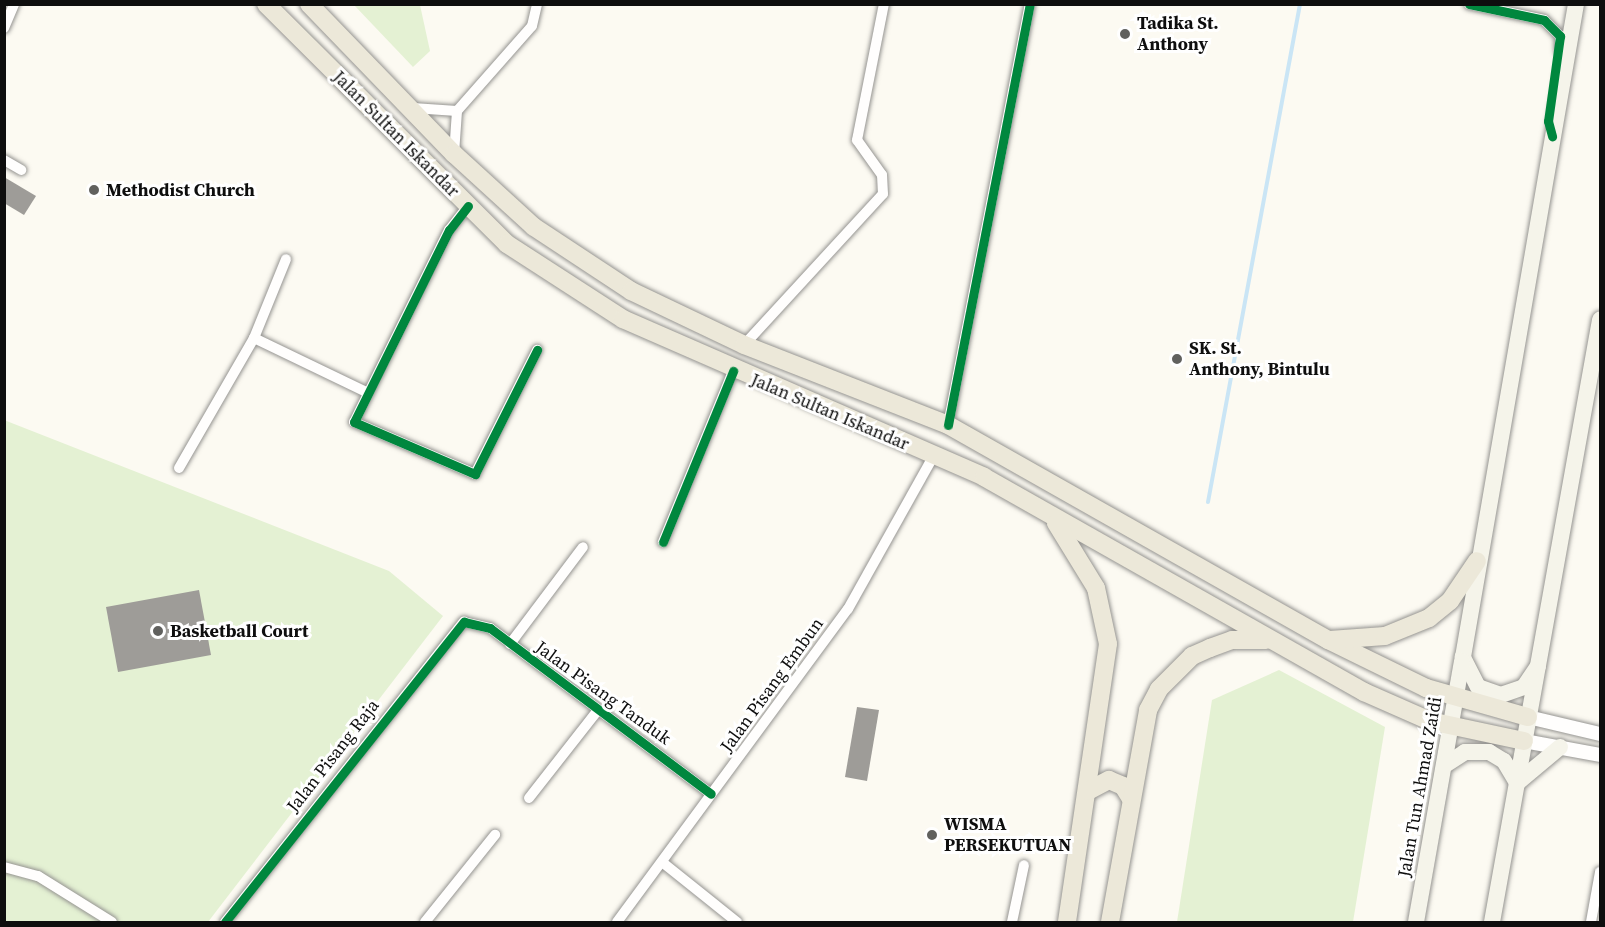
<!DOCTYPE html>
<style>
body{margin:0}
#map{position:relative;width:1605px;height:927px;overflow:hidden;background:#fcfaf2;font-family:"Source Serif 4",serif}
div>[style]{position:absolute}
.green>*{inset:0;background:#e4f1d3}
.stream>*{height:4px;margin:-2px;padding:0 2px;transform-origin:2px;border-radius:2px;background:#cae5f5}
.building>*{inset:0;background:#9e9c98}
.roads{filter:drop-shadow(0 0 2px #959491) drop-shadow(0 0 2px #959491)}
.minor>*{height:10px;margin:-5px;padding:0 5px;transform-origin:5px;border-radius:5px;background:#fffefd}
.tertiary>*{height:14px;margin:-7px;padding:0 7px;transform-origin:7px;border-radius:7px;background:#fffefd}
.secondary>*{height:16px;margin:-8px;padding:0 8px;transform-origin:8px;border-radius:8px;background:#f5f4ea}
.primary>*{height:18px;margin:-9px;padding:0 9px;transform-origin:9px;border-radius:9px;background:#ece8d9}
.cycleway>*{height:9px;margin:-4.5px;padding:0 4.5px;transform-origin:4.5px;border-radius:4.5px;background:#00873e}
.dots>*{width:16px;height:16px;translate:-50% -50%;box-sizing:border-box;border:3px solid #fff;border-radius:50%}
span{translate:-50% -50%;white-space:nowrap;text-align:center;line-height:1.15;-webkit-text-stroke:6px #fff;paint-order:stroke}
.poi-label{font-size:18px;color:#0e0e0e;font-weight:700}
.left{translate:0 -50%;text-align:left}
.street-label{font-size:18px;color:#0e0e0e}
.frame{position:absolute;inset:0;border:6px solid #0e0e0e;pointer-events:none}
</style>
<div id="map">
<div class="green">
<div style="clip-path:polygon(354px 5px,420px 5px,430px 51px,413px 67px)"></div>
<div style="clip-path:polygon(4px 420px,389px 571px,443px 616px,208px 922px,5px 922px)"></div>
<div style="clip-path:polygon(1279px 670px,1385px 727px,1353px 922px,1177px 922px,1212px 700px)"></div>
</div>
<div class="stream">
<div style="left:1208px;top:502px;width:506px;rotate:-79.53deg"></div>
</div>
<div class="building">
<div style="clip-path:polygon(4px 177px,36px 196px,24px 215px,4px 203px)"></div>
<div style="clip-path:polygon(199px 590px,211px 655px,118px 672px,106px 607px)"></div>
<div style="clip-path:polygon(857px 707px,879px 710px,867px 781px,845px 777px)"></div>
</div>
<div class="roads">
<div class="minor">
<div style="left:1469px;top:4px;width:77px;rotate:12deg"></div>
<div style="left:1544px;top:20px;width:23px;rotate:45deg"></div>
<div style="left:1560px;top:36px;width:15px;rotate:90deg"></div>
<div style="left:4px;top:28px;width:26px;rotate:-67deg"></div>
<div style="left:413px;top:108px;width:44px;rotate:3.9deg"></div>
<div style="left:457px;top:111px;width:113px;rotate:-48.6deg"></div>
<div style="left:532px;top:26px;width:23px;rotate:-77deg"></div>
<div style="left:454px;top:154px;width:43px;rotate:-86deg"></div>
<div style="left:4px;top:160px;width:20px;rotate:30deg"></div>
<div style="left:468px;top:206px;width:31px;rotate:128deg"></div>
<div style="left:449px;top:230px;width:214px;rotate:116.3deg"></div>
<div style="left:354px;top:422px;width:132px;rotate:23.3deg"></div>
<div style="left:475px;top:474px;width:139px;rotate:-63.4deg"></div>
<div style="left:254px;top:338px;width:124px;rotate:25.7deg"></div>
<div style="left:744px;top:345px;width:205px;rotate:-47.4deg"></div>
<div style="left:883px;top:194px;width:19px;rotate:-93deg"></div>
<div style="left:882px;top:175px;width:43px;rotate:-125.5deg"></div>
<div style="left:857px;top:140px;width:139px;rotate:-78.8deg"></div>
<div style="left:948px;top:425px;width:429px;rotate:-79deg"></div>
<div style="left:179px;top:468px;width:150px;rotate:-60deg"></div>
<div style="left:254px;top:338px;width:85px;rotate:-67.9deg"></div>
<div style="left:663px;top:542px;width:185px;rotate:-67.7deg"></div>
<div style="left:510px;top:644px;width:121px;rotate:-53deg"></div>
<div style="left:529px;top:798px;width:112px;rotate:-51.9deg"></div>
<div style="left:662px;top:862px;width:96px;rotate:38.7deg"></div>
<div style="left:4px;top:867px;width:35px;rotate:15deg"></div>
<div style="left:38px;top:876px;width:87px;rotate:31.9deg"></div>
<div style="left:225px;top:922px;width:384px;rotate:-51.5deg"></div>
<div style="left:464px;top:622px;width:27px;rotate:13deg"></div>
<div style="left:490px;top:628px;width:276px;rotate:36.9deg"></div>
<div style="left:425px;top:922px;width:112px;rotate:-51.2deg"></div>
<div style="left:617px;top:922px;width:389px;rotate:-53.6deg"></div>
<div style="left:848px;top:609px;width:176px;rotate:-60.8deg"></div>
<div style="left:1012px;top:922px;width:58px;rotate:-78.1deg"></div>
<div style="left:1591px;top:922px;width:51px;rotate:-79.8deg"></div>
</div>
<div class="tertiary">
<div style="left:1528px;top:717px;width:74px;rotate:13.3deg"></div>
<div style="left:1524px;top:741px;width:77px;rotate:10.4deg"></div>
</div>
<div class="secondary">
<div style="left:1538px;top:666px;width:25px;rotate:124deg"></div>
<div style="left:1524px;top:687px;width:24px;rotate:161deg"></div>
<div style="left:1501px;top:695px;width:24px;rotate:-161deg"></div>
<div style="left:1478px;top:687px;width:34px;rotate:-117deg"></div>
<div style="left:1463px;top:657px;width:663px;rotate:-80.18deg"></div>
<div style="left:1445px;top:765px;width:24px;rotate:-33deg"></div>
<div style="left:1465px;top:752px;width:24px"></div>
<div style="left:1489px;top:752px;width:17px;rotate:31deg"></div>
<div style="left:1504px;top:761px;width:26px;rotate:59deg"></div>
<div style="left:1517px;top:783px;width:56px;rotate:-39.9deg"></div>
<div style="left:1416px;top:922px;width:265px;rotate:-80deg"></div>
<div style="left:1492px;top:922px;width:612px;rotate:-79.83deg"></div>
</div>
<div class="primary">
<div style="left:266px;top:4px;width:340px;rotate:44.9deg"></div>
<div style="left:507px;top:244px;width:138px;rotate:32.9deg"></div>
<div style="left:623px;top:319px;width:394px;rotate:23.6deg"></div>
<div style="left:984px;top:477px;width:437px;rotate:29.5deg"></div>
<div style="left:1364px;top:692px;width:72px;rotate:23.7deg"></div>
<div style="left:1430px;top:721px;width:96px;rotate:12deg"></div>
<div style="left:309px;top:4px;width:209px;rotate:46deg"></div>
<div style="left:454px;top:154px;width:108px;rotate:42.4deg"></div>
<div style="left:534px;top:227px;width:116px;rotate:33.4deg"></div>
<div style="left:631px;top:291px;width:125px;rotate:25.5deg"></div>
<div style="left:744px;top:345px;width:219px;rotate:21.4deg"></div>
<div style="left:948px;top:425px;width:437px;rotate:29.5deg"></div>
<div style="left:1328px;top:640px;width:109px;rotate:26.1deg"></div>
<div style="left:1426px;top:688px;width:106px;rotate:15.9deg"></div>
<div style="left:1056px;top:523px;width:76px;rotate:58.4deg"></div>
<div style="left:1096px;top:588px;width:57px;rotate:77.9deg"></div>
<div style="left:1108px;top:644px;width:281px;rotate:98.4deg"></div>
<div style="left:1330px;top:640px;width:55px;rotate:-4.2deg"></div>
<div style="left:1385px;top:636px;width:48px;rotate:-22.2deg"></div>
<div style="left:1429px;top:618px;width:27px;rotate:-39deg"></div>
<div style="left:1450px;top:601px;width:48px;rotate:-56deg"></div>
<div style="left:1088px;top:791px;width:24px;rotate:-28deg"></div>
<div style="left:1109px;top:780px;width:15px;rotate:23deg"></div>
<div style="left:1123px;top:786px;width:15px;rotate:58deg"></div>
<div style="left:1110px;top:922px;width:215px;rotate:-79.8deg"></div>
<div style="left:1148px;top:710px;width:24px;rotate:-62deg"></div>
<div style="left:1159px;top:689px;width:47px;rotate:-45deg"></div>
<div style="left:1192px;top:656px;width:20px;rotate:-24deg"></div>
<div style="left:1210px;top:648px;width:23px;rotate:-20deg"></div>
<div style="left:1232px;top:640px;width:34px"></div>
</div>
</div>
<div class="cycleway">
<div style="left:1469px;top:4px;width:77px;rotate:12deg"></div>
<div style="left:1544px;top:20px;width:23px;rotate:45deg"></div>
<div style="left:1560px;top:36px;width:86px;rotate:98deg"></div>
<div style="left:1548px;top:121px;width:16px;rotate:75deg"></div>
<div style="left:468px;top:206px;width:31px;rotate:128deg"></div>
<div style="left:449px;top:230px;width:214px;rotate:116.3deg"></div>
<div style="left:354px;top:422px;width:132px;rotate:23.3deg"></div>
<div style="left:475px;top:474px;width:139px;rotate:-63.4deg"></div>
<div style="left:948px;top:425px;width:429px;rotate:-79deg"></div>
<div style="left:663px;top:542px;width:185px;rotate:-67.7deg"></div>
<div style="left:225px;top:922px;width:384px;rotate:-51.5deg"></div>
<div style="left:464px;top:622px;width:27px;rotate:13deg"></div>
<div style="left:490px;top:628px;width:276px;rotate:36.9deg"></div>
</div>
<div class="dots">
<div style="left:1125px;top:34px;background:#61615e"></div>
<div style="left:94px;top:190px;background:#61615e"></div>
<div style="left:1177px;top:359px;background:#61615e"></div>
<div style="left:158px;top:631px;background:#61615e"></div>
<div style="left:932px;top:835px;background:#61615e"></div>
</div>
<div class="poi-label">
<span class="left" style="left:1137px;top:34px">Tadika St.<br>Anthony</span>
<span class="left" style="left:106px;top:190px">Methodist Church</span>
<span class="left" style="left:1189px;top:359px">SK. St.<br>Anthony, Bintulu</span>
<span class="left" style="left:170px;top:631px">Basketball Court</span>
<span class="left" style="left:944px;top:835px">WISMA<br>PERSEKUTUAN</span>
</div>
<div class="street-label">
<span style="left:396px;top:134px;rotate:45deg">Jalan Sultan Iskandar</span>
<span style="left:830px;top:412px;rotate:23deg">Jalan Sultan Iskandar</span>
<span style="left:772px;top:685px;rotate:-54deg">Jalan Pisang Embun</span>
<span style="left:603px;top:693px;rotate:36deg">Jalan Pisang Tanduk</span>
<span style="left:333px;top:756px;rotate:-52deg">Jalan Pisang Raja</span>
<span style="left:1420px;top:787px;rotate:-80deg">Jalan Tun Ahmad Zaidi</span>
</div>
<div class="frame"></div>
</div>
